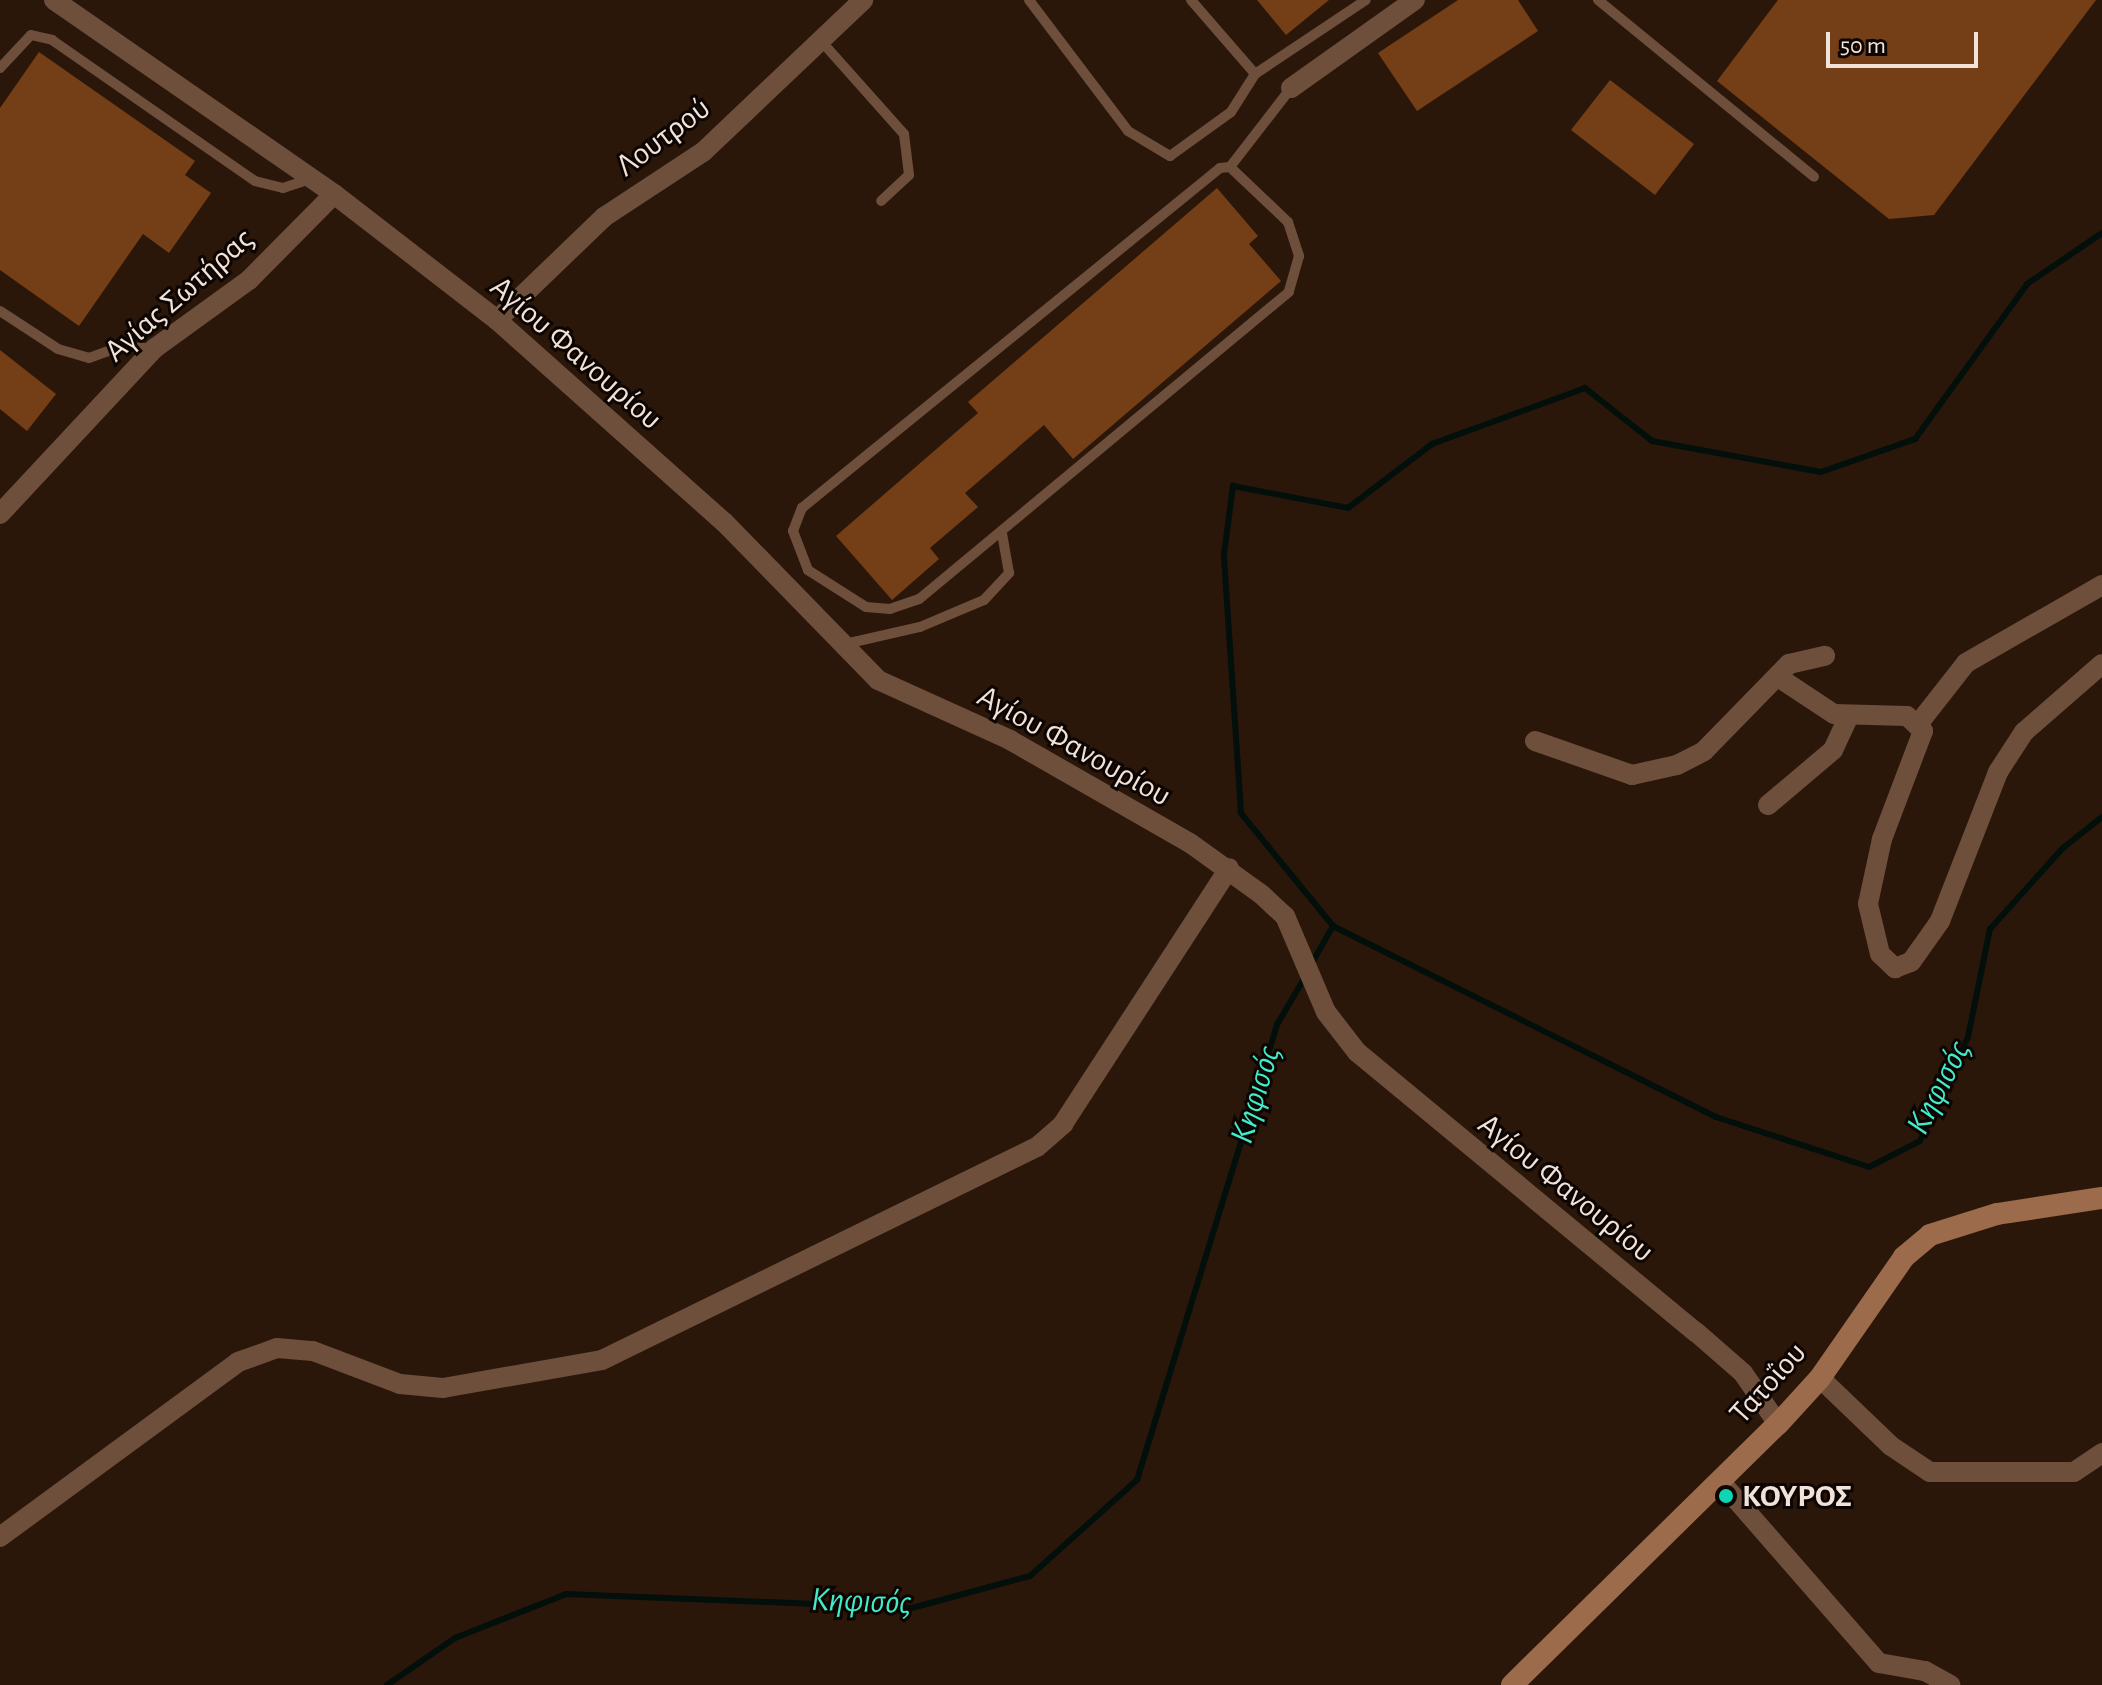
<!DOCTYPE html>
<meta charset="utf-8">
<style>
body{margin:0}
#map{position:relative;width:2102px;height:1685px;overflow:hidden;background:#2b170a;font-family:"Alegreya Sans",sans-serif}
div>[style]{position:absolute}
.stream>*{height:6px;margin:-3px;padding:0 3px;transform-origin:3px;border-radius:3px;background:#020f0b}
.building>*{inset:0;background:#743e17}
.service>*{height:10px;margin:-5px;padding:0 5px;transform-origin:5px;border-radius:5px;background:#6e4f3c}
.minor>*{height:20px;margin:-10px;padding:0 10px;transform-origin:10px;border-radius:10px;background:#6e4f3c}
.secondary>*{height:22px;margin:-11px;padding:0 11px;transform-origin:11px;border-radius:11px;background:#9c6b4b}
.dots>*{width:22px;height:22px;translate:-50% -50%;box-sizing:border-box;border:4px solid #0d0502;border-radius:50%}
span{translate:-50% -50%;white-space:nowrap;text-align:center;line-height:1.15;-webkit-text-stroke:6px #0d0502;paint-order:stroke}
.street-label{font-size:32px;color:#f1e2da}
.poi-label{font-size:32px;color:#f1e2da;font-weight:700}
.left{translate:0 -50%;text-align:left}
.water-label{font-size:34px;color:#41eccb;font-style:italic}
.scale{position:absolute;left:1826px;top:32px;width:152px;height:36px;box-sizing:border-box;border:4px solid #f1e2da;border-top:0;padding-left:10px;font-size:24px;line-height:28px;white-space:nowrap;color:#f1e2da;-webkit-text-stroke:6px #0d0502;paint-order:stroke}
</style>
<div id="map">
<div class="stream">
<div style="left:1333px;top:926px;width:146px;rotate:-129.2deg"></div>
<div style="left:1241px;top:813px;width:260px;rotate:-93.8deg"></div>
<div style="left:1224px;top:554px;width:69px;rotate:-82.5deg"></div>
<div style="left:1233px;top:486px;width:117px;rotate:10.8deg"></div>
<div style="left:1348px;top:508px;width:106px;rotate:-37.3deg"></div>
<div style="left:1432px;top:444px;width:163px;rotate:-20.1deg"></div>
<div style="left:1585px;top:388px;width:85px;rotate:38.3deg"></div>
<div style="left:1652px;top:441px;width:172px;rotate:10.4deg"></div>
<div style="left:1821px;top:472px;width:100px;rotate:-19.3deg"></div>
<div style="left:1915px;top:439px;width:191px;rotate:-54.1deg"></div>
<div style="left:2027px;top:284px;width:91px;rotate:-34.2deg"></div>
<div style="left:1312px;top:963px;width:43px;rotate:-60.4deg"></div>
<div style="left:1333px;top:926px;width:428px;rotate:26.5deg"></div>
<div style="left:1716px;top:1117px;width:161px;rotate:18.1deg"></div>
<div style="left:1869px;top:1167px;width:57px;rotate:-27deg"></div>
<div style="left:1920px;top:1141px;width:115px;rotate:-65.2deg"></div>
<div style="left:1968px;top:1037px;width:110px;rotate:-78.5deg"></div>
<div style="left:1990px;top:929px;width:109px;rotate:-48deg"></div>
<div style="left:2063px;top:848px;width:50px;rotate:-38.5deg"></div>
<div style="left:387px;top:1685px;width:83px;rotate:-34.7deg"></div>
<div style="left:455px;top:1638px;width:119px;rotate:-21.6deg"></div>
<div style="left:566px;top:1594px;width:346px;rotate:2.3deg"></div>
<div style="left:912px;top:1608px;width:122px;rotate:-15.2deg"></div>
<div style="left:1030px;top:1576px;width:144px;rotate:-41.9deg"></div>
<div style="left:1137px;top:1480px;width:478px;rotate:-72.9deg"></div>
<div style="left:1278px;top:1023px;width:53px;rotate:-59.6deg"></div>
</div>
<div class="building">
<div style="clip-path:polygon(1257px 0,1329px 0,1286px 35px)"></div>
<div style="clip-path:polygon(1458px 0,1518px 0,1538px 31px,1417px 111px,1378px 53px)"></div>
<div style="clip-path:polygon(1778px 0,2096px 0,1934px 215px,1889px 219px,1717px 81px)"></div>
<div style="clip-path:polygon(39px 52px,195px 161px,185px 175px,211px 193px,169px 253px,143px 234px,79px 326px,0 270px,0 108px)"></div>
<div style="clip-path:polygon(1610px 80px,1694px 144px,1655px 195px,1571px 130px)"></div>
<div style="clip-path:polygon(1217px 188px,1258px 236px,1249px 244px,1281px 281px,1073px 459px,1044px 425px,965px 493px,978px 507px,930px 548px,939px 559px,892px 600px,836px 536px,978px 413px,968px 402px)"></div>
<div style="clip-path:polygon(0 350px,56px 394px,27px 431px,0 409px)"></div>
</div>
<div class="service">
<div style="left:1029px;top:0;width:164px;rotate:52.9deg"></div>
<div style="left:1128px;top:131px;width:49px;rotate:30.8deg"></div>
<div style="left:1170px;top:156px;width:75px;rotate:-35.8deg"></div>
<div style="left:1231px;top:112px;width:45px;rotate:-57.7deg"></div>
<div style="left:1255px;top:74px;width:133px;rotate:-33.7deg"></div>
<div style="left:1191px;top:0;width:98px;rotate:49.1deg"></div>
<div style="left:1598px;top:0;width:279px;rotate:39.3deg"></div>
<div style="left:822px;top:42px;width:123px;rotate:48.3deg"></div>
<div style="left:904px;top:134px;width:41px;rotate:83deg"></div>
<div style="left:909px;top:175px;width:38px;rotate:137deg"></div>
<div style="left:0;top:68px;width:45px;rotate:-46.8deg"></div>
<div style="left:31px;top:35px;width:22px;rotate:13deg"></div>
<div style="left:52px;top:40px;width:247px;rotate:34.8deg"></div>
<div style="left:255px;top:181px;width:29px;rotate:14deg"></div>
<div style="left:283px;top:188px;width:28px;rotate:-18deg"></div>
<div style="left:1230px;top:167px;width:80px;rotate:43.5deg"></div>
<div style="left:1288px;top:222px;width:36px;rotate:72deg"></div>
<div style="left:1299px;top:256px;width:37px;rotate:106deg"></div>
<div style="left:1289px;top:292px;width:481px;rotate:140.3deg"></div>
<div style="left:919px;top:599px;width:31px;rotate:161deg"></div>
<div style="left:890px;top:609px;width:24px;rotate:-175deg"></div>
<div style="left:866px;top:607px;width:69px;rotate:-147.5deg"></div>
<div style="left:808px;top:570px;width:42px;rotate:-111deg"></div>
<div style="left:793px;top:531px;width:25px;rotate:-69deg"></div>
<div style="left:802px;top:508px;width:539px;rotate:-39.12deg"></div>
<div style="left:1220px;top:168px;width:10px;rotate:-6deg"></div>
<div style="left:1230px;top:167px;width:100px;rotate:-52.3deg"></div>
<div style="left:0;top:311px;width:69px;rotate:33.2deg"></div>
<div style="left:58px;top:349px;width:32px;rotate:16deg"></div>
<div style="left:89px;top:358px;width:33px;rotate:-20deg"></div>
<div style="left:120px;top:347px;width:35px;rotate:2deg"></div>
<div style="left:845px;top:644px;width:77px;rotate:-12.8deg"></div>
<div style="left:920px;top:627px;width:69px;rotate:-22.9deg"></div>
<div style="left:984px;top:600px;width:37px;rotate:-47deg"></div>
<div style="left:1009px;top:573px;width:39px;rotate:-100deg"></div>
</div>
<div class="minor">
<div style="left:54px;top:0;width:341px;rotate:34.7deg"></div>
<div style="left:334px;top:194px;width:206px;rotate:37.7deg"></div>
<div style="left:497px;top:320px;width:304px;rotate:41.7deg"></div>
<div style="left:724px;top:522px;width:221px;rotate:45.7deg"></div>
<div style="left:878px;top:680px;width:145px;rotate:24.4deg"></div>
<div style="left:1010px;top:740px;width:207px;rotate:29.8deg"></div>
<div style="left:1190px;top:843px;width:87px;rotate:35.7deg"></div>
<div style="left:1261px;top:894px;width:33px;rotate:43deg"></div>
<div style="left:1285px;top:916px;width:104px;rotate:66.9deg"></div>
<div style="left:1326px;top:1012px;width:51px;rotate:52.2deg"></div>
<div style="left:1357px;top:1052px;width:440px;rotate:39.6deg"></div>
<div style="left:1696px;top:1332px;width:62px;rotate:41.1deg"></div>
<div style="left:1743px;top:1373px;width:62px;rotate:55.5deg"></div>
<div style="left:1291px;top:88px;width:152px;rotate:-35.4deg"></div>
<div style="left:497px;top:320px;width:149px;rotate:-43.9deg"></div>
<div style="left:604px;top:217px;width:118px;rotate:-33.3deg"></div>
<div style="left:703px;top:152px;width:221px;rotate:-43.5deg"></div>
<div style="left:0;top:514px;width:227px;rotate:-47deg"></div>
<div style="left:155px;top:348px;width:116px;rotate:-35.9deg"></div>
<div style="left:249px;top:280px;width:121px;rotate:-45.3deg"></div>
<div style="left:1778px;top:677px;width:67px;rotate:33.5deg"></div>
<div style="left:1834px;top:714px;width:73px;rotate:1.6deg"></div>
<div style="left:1907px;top:716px;width:22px;rotate:43deg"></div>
<div style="left:1923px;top:731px;width:116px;rotate:110.8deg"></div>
<div style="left:1882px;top:839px;width:66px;rotate:102.2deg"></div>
<div style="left:1868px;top:904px;width:51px;rotate:76.5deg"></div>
<div style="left:1880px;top:954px;width:21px;rotate:43deg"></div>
<div style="left:1895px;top:968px;width:17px;rotate:-21deg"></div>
<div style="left:1911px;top:962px;width:50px;rotate:-54.7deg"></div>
<div style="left:1940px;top:921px;width:160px;rotate:-68.7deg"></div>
<div style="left:1998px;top:772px;width:48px;rotate:-57deg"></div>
<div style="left:2024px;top:732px;width:103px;rotate:-41.1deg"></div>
<div style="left:1919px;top:723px;width:76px;rotate:-51.9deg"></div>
<div style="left:1966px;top:663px;width:157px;rotate:-29.8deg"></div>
<div style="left:1535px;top:741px;width:103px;rotate:19.3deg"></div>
<div style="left:1632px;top:775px;width:46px;rotate:-12.5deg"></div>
<div style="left:1677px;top:765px;width:30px;rotate:-27deg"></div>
<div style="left:1704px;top:751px;width:122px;rotate:-45.7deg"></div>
<div style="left:1789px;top:664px;width:37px;rotate:-13deg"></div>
<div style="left:1768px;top:805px;width:85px;rotate:-40.2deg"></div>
<div style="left:1833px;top:750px;width:35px;rotate:-65deg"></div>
<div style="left:1820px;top:1378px;width:98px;rotate:43.8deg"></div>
<div style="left:1891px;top:1446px;width:47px;rotate:33.7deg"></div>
<div style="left:1930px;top:1472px;width:144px"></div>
<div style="left:2074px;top:1472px;width:34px;rotate:-34deg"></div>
<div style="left:1720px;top:1481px;width:242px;rotate:48.9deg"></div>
<div style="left:1879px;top:1663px;width:47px;rotate:9.9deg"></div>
<div style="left:1925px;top:1671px;width:29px;rotate:29deg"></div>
<div style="left:0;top:1537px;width:295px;rotate:-36.3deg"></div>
<div style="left:238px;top:1362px;width:41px;rotate:-19.7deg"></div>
<div style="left:277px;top:1348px;width:36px;rotate:5deg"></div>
<div style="left:313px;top:1351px;width:93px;rotate:20.8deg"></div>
<div style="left:400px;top:1384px;width:43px;rotate:5.3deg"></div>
<div style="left:443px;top:1388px;width:161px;rotate:-10deg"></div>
<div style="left:602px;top:1360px;width:484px;rotate:-26.1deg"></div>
<div style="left:1037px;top:1147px;width:35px;rotate:-41deg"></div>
<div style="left:1063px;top:1124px;width:305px;rotate:-57deg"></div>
</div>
<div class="secondary">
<div style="left:1512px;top:1685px;width:373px;rotate:-44.5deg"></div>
<div style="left:1778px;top:1424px;width:62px;rotate:-47.6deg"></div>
<div style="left:1820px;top:1378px;width:147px;rotate:-55.2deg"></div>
<div style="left:1904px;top:1257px;width:34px;rotate:-40deg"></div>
<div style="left:1930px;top:1235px;width:70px;rotate:-17.4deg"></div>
<div style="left:1997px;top:1214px;width:106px;rotate:-8.7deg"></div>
</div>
<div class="dots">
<div style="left:1726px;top:1496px;background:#0ed5b4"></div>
</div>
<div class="street-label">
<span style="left:663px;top:137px;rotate:-37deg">Λουτρού</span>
<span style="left:179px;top:295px;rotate:-41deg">Αγίας Σωτήρας</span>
<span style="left:576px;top:353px;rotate:41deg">Αγίου Φανουρίου</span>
<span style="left:1074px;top:746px;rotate:29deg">Αγίου Φανουρίου</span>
<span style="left:1566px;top:1188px;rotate:39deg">Αγίου Φανουρίου</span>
<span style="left:1768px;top:1383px;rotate:-48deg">Τατοΐου</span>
</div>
<div class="poi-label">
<span class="left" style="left:1742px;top:1496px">ΚΟΥΡΟΣ</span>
</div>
<div class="water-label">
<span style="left:1939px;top:1088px;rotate:-63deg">Κηφισός</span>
<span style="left:1256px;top:1095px;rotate:-73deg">Κηφισός</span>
<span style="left:861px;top:1602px;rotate:2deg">Κηφισός</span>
</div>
<div class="scale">50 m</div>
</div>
